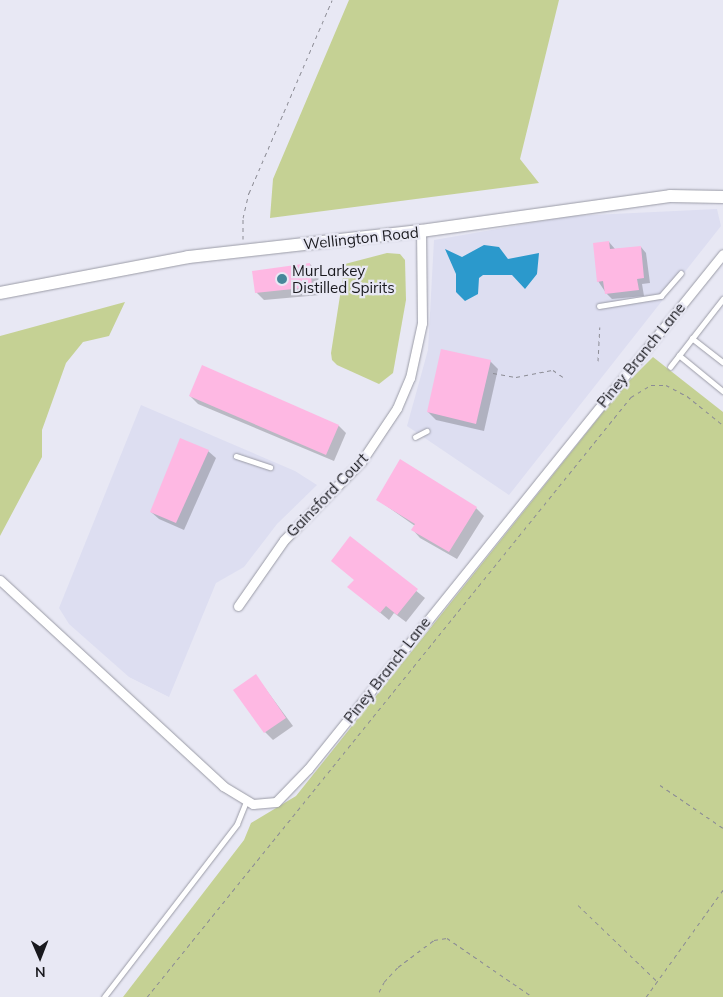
<!DOCTYPE html>
<style>
body{margin:0}
#map{position:relative;width:723px;height:997px;overflow:hidden;background:#e8e8f4;font-family:Mulish,sans-serif}
div>[style]{position:absolute}
.built>*{inset:0;background:#dddef1}
.green>*{inset:0;background:#c5d194}
.water>*{inset:0;background:#2b99cc}
.shadow>*{inset:0;background:#0003}
.building>*{inset:0;background:#feb8e3}
.path>*{height:1px;margin-top:-0.5px;transform-origin:0;background:repeating-linear-gradient(90deg,#8c8c95 0 4px,transparent 0 8px)}
.roads{filter:drop-shadow(0 0 1px #9a9ba6) drop-shadow(0 0 1px #9a9ba6)}
.lane>*{height:4.5px;margin:-2.25px;padding:0 2.25px;transform-origin:2.25px;border-radius:2.25px;background:#fff}
.street>*{height:9px;margin:-4.5px;padding:0 4.5px;transform-origin:4.5px;border-radius:4.5px;background:#fff}
.secondary>*{height:12px;margin:-6px;padding:0 6px;transform-origin:6px;border-radius:6px;background:#fff}
.dots>*{width:14px;height:14px;translate:-50% -50%;box-sizing:border-box;border:2px solid #e8e8f4;border-radius:50%}
span{translate:-50% -50%;white-space:nowrap;text-align:center;line-height:1.15;-webkit-text-stroke:4.5px #e8e8f4;paint-order:stroke}
.street-label{font-size:15px;color:#19191e}
.poi-label{font-size:15px;color:#19191e}
.left{translate:0 -50%;text-align:left}
.north{position:absolute;left:15px;top:932px;width:50px;height:50px;-webkit-text-stroke:4px #e8e8f4;paint-order:stroke;rotate:179deg;font-size:14px;font-weight:700;line-height:20px;text-align:center;color:#19191e}
.north::after{content:'';display:block;margin:auto;width:18px;height:22px;background:#19191e;clip-path:polygon(50% 0,100% 100%,50% 72%,0 100%)}
</style>
<div id="map">
<div class="built">
<div style="clip-path:polygon(717px 209px,721px 226px,509px 495px,407px 426px,428px 350px,434px 240px,571px 216px)"></div>
<div style="clip-path:polygon(141px 405px,295px 471px,317px 485px,277px 524px,244px 567px,216px 583px,169px 697px,129px 677px,69px 624px,59px 608px)"></div>
</div>
<div class="green">
<div style="clip-path:polygon(349px 0,559px 0,520px 159px,539px 183px,270px 218px,273px 179px)"></div>
<div style="clip-path:polygon(387px 253px,400px 254px,405px 260px,406px 300px,393px 373px,379px 384px,337px 365px,332px 360px,331px 353px,345px 264px)"></div>
<div style="clip-path:polygon(125px 302px,109px 336px,83px 342px,66px 363px,42px 430px,42px 457px,0 536px,0 336px)"></div>
<div style="clip-path:polygon(653px 357px,723px 412px,723px 997px,123px 997px,244px 840px,251px 823px,296px 796px,624px 386px)"></div>
</div>
<div class="water">
<div style="clip-path:polygon(484px 245px,499px 247px,508px 259px,539px 253px,537px 274px,525px 289px,512px 275px,483px 275px,479px 278px,478px 294px,465px 301px,456px 292px,456px 274px,445px 249px,462px 257px)"></div>
</div>
<div class="shadow">
<div style="clip-path:polygon(609px 242px,615px 249px,641px 247px,646px 253px,650px 283px,642px 284px,644px 296px,612px 299px,606px 293px,598px 281px)"></div>
<div style="clip-path:polygon(310px 264px,318px 272px,320px 295px,264px 300px,256px 292px)"></div>
<div style="clip-path:polygon(490px 361px,498px 369px,484px 431px,436px 420px,428px 412px)"></div>
<div style="clip-path:polygon(190px 396px,339px 426px,346px 433px,334px 461px,198px 404px)"></div>
<div style="clip-path:polygon(208px 451px,216px 458px,184px 530px,159px 519px,151px 512px)"></div>
<div style="clip-path:polygon(378px 500px,476px 508px,484px 516px,457px 559px,420px 538px,413px 530px,415px 526px)"></div>
<div style="clip-path:polygon(350px 538px,425px 598px,406px 622px,394px 613px,389px 620px,349px 587px,355px 580px)"></div>
<div style="clip-path:polygon(256px 676px,293px 726px,273px 740px,265px 732px)"></div>
</div>
<div class="building">
<div style="clip-path:polygon(609px 241px,610px 249px,641px 246px,644px 278px,637px 279px,639px 290px,605px 294px,603px 281px,597px 282px,593px 243px)"></div>
<div style="clip-path:polygon(310px 263px,312px 287px,255px 293px,252px 271px)"></div>
<div style="clip-path:polygon(441px 349px,491px 360px,476px 424px,427px 412px)"></div>
<div style="clip-path:polygon(202px 365px,339px 425px,326px 455px,189px 396px)"></div>
<div style="clip-path:polygon(180px 438px,209px 450px,176px 523px,150px 512px)"></div>
<div style="clip-path:polygon(400px 459px,477px 507px,449px 552px,411px 530px,415px 524px,376px 500px)"></div>
<div style="clip-path:polygon(350px 536px,418px 589px,397px 615px,386px 606px,380px 613px,347px 587px,354px 580px,331px 561px)"></div>
<div style="clip-path:polygon(256px 674px,286px 718px,264px 733px,233px 690px)"></div>
</div>
<div class="path">
<div style="left:243px;top:239px;width:21px;rotate:-90deg"></div>
<div style="left:243px;top:218px;width:26px;rotate:-77deg"></div>
<div style="left:249px;top:193px;width:210px;rotate:-66.7deg"></div>
<div style="left:598px;top:361px;width:34px;rotate:-87deg"></div>
<div style="left:493px;top:373px;width:23px;rotate:10deg"></div>
<div style="left:516px;top:377px;width:38px;rotate:-11deg"></div>
<div style="left:553px;top:370px;width:12px;rotate:35deg"></div>
<div style="left:660px;top:785px;width:76px;rotate:34.3deg"></div>
<div style="left:578px;top:905px;width:110px;rotate:43.9deg"></div>
<div style="left:379px;top:992px;width:11px;rotate:-63deg"></div>
<div style="left:384px;top:982px;width:21px;rotate:-47deg"></div>
<div style="left:398px;top:967px;width:45px;rotate:-36.9deg"></div>
<div style="left:434px;top:940px;width:13px;rotate:-9deg"></div>
<div style="left:447px;top:938px;width:104px;rotate:34.5deg"></div>
<div style="left:147px;top:997px;width:771px;rotate:-51.11deg"></div>
<div style="left:631px;top:397px;width:23px;rotate:-31deg"></div>
<div style="left:651px;top:385px;width:15px"></div>
<div style="left:666px;top:385px;width:24px;rotate:28deg"></div>
<div style="left:687px;top:396px;width:46px;rotate:38.9deg"></div>
<div style="left:646px;top:997px;width:132px;rotate:-54.3deg"></div>
</div>
<div class="roads">
<div class="lane">
<div style="left:599px;top:306px;width:63px;rotate:-9.2deg"></div>
<div style="left:661px;top:296px;width:30px;rotate:-49deg"></div>
<div style="left:692px;top:338px;width:39px;rotate:38deg"></div>
<div style="left:679px;top:355px;width:57px;rotate:39.3deg"></div>
<div style="left:670px;top:367px;width:86px;rotate:-52.1deg"></div>
<div style="left:415px;top:437px;width:13px;rotate:-27deg"></div>
<div style="left:236px;top:456px;width:36px;rotate:18deg"></div>
<div style="left:104px;top:997px;width:218px;rotate:-52.4deg"></div>
<div style="left:237px;top:824px;width:24px;rotate:-68deg"></div>
</div>
<div class="street">
<div style="left:0;top:580px;width:304px;rotate:42.7deg"></div>
<div style="left:223px;top:786px;width:35px;rotate:31deg"></div>
<div style="left:253px;top:804px;width:23px;rotate:-5deg"></div>
<div style="left:276px;top:802px;width:46px;rotate:-45.9deg"></div>
<div style="left:308px;top:769px;width:661px;rotate:-51.14deg"></div>
<div style="left:238px;top:606px;width:80px;rotate:-55.1deg"></div>
<div style="left:284px;top:540px;width:110px;rotate:-45.4deg"></div>
<div style="left:361px;top:462px;width:65px;rotate:-56.3deg"></div>
<div style="left:397px;top:408px;width:33px;rotate:-67deg"></div>
<div style="left:410px;top:378px;width:56px;rotate:-77.7deg"></div>
<div style="left:422px;top:323px;width:92px;rotate:-90.6deg"></div>
</div>
<div class="secondary">
<div style="left:0;top:293px;width:191px;rotate:-10.8deg"></div>
<div style="left:188px;top:257px;width:234px;rotate:-6.4deg"></div>
<div style="left:421px;top:231px;width:251px;rotate:-8deg"></div>
<div style="left:670px;top:196px;width:53px;rotate:1.1deg"></div>
</div>
</div>
<div class="dots">
<div style="left:282px;top:279px;background:#47879a"></div>
</div>
<div class="street-label">
<span style="left:361px;top:238px;rotate:-6deg">Wellington Road</span>
<span style="left:641px;top:355px;rotate:-51deg">Piney Branch Lane</span>
<span style="left:327px;top:495px;rotate:-46deg">Gainsford Court</span>
<span style="left:387px;top:670px;rotate:-52deg">Piney Branch Lane</span>
</div>
<div class="poi-label">
<span class="left" style="left:292px;top:279px">MurLarkey<br>Distilled Spirits</span>
</div>
<div class="north">N</div>
</div>
